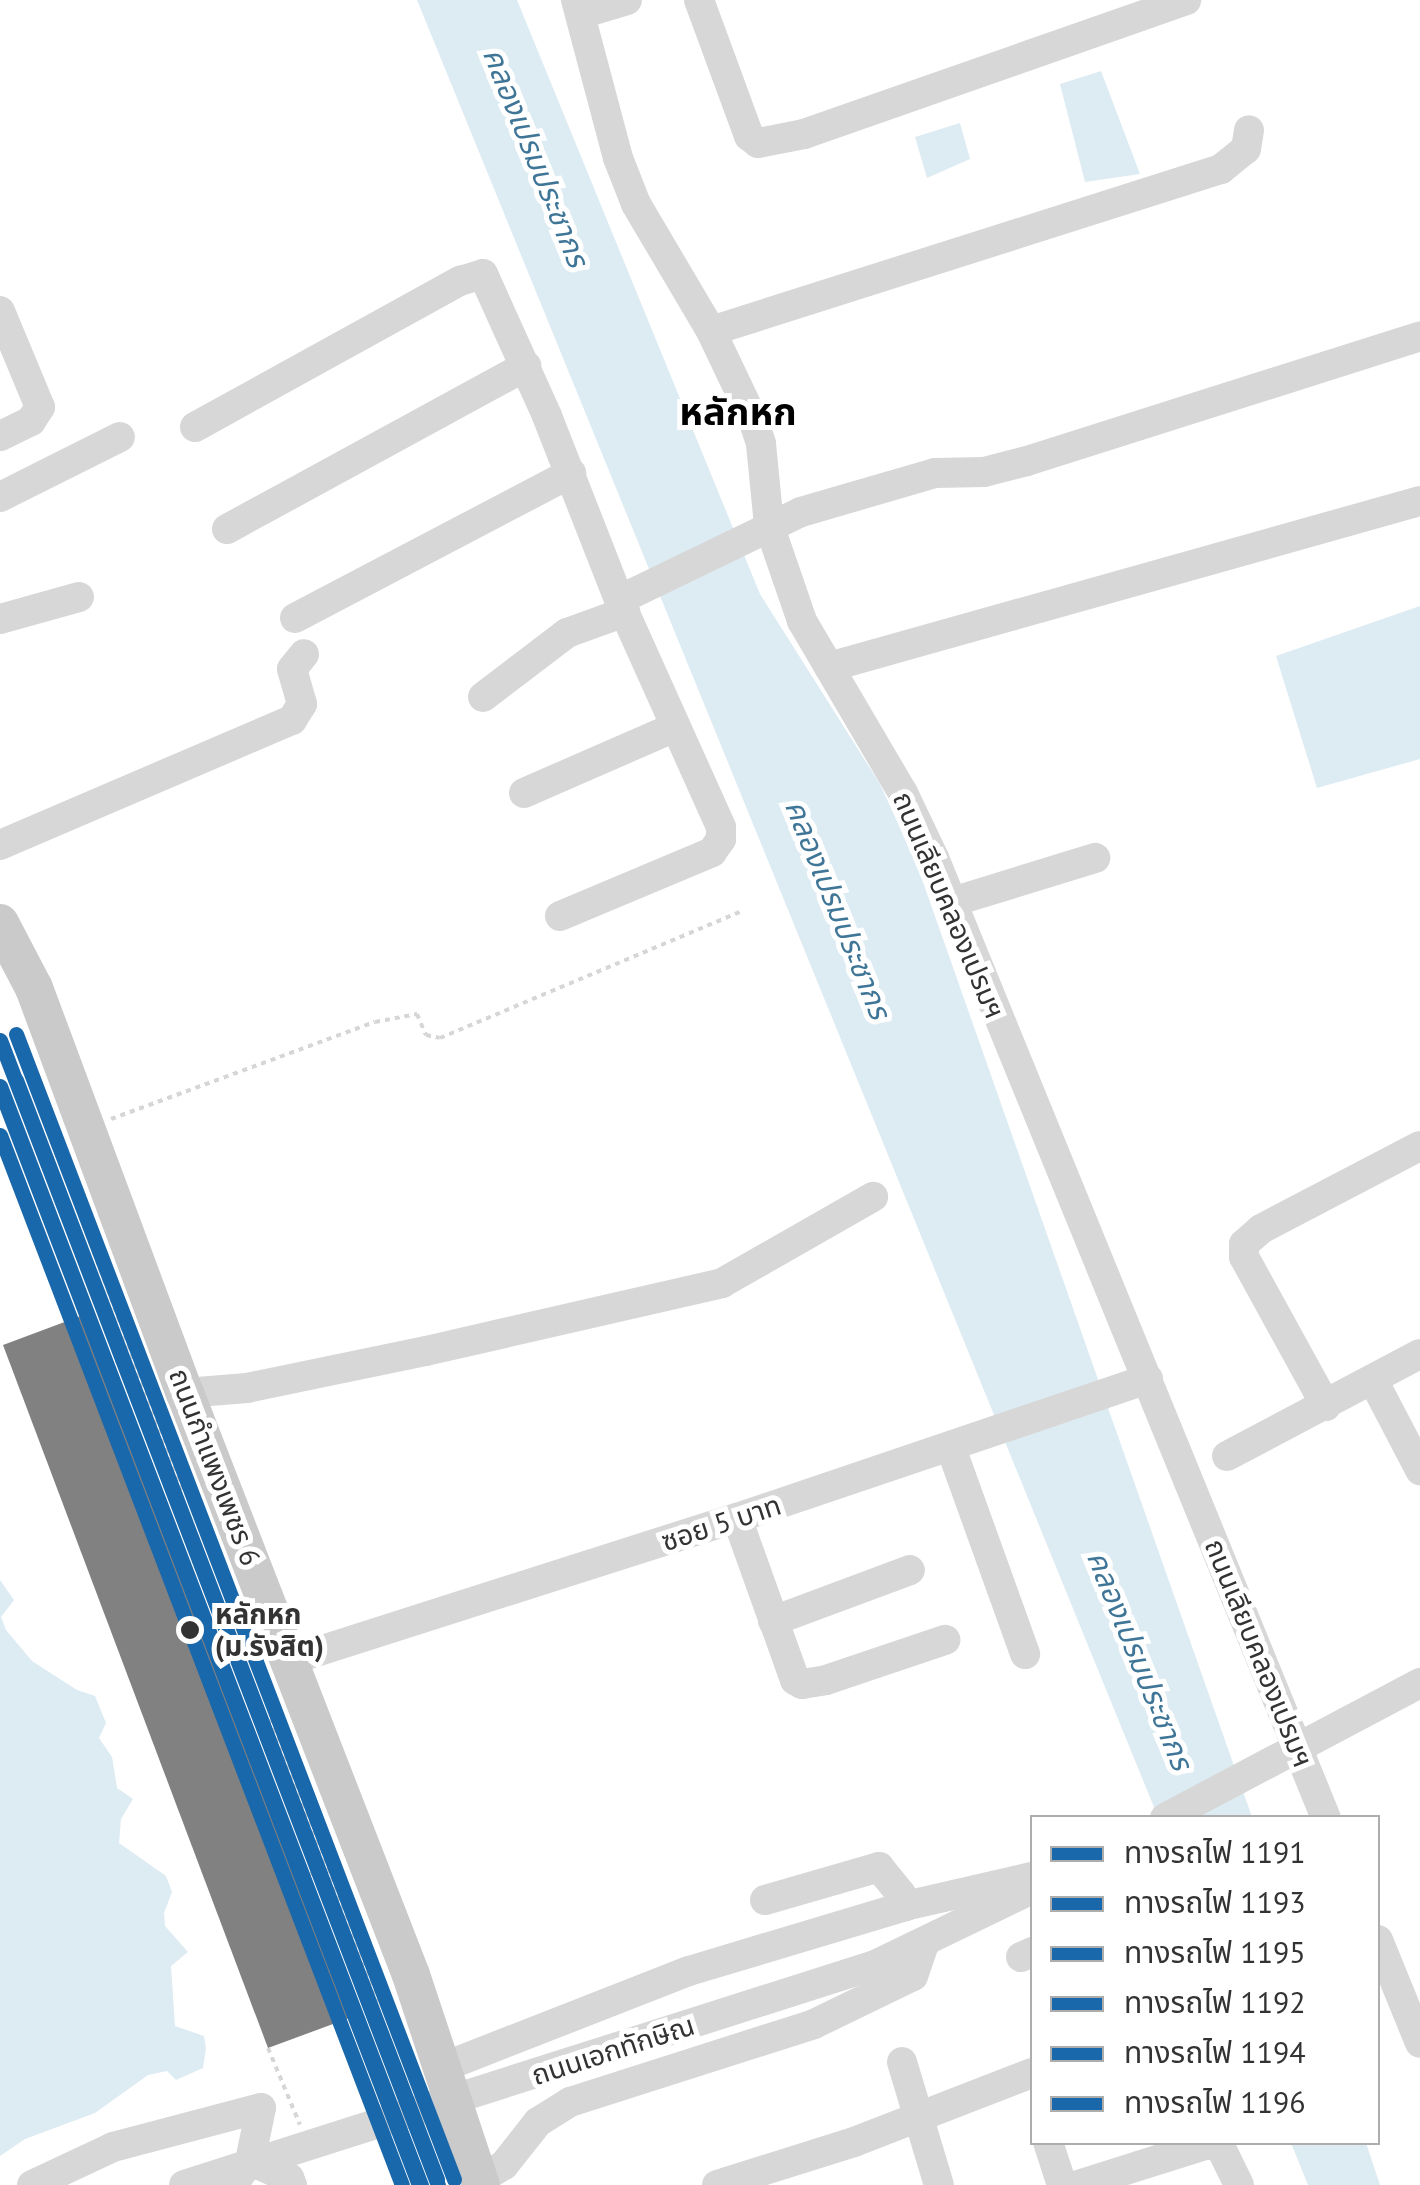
<!DOCTYPE html>
<meta charset="utf-8">
<style>
body{margin:0}
#map{position:relative;width:1420px;height:2185px;overflow:hidden;background:#fff;font-family:"PT Sans","Noto Sans Thai",sans-serif}
div>[style]{position:absolute}
.water>*{inset:0;background:#ddebf3}
.building>*{inset:0;background:#818181}
.path>*{height:4px;margin-top:-2px;transform-origin:0;background:repeating-linear-gradient(90deg,#d6d6d6 0 5px,transparent 0 10px)}
.minor>*{height:30px;margin:-15px;padding:0 15px;transform-origin:15px;border-radius:15px;background:#d7d7d7}
.major>*{height:38px;margin:-19px;padding:0 19px;transform-origin:19px;border-radius:19px;background:#cacaca}
.rail-1>*{height:15px;margin:-7.5px;padding:0 7.5px;transform-origin:7.5px;border-radius:7.5px;background:#1968ab}
.rail-2>*{height:15px;margin:-7.5px;padding:0 7.5px;transform-origin:7.5px;border-radius:7.5px;background:#1968ab}
.rail-3>*{height:15px;margin:-7.5px;padding:0 7.5px;transform-origin:7.5px;border-radius:7.5px;background:#1968ab}
.rail-4>*{height:15px;margin:-7.5px;padding:0 7.5px;transform-origin:7.5px;border-radius:7.5px;background:#1968ab}
.rail-5>*{height:15px;margin:-7.5px;padding:0 7.5px;transform-origin:7.5px;border-radius:7.5px;background:#1968ab}
.rail-6>*{height:15px;margin:-7.5px;padding:0 7.5px;transform-origin:7.5px;border-radius:7.5px;background:#1968ab}
.dots>*{width:28px;height:28px;translate:-50% -50%;box-sizing:border-box;border:5px solid #fff;border-radius:50%}
span{translate:-50% -50%;white-space:nowrap;text-align:center;line-height:1.15;-webkit-text-stroke:10px #fff;paint-order:stroke}
.street-label{font-size:28px;color:#333}
.stop-label{font-size:28px;color:#333;font-weight:700}
.left{translate:0 -50%;text-align:left}
.water-label{font-size:30px;color:#3f7597;font-style:italic}
.district-label{font-size:38px;color:#000;font-weight:700}
.legend{position:absolute;left:1030px;top:1815px;width:350px;height:330px;box-sizing:border-box;background:#fff;border:2px solid #adadad;margin:0;padding:12px 18px;list-style:none;font-size:30px;color:#333}
.legend li{display:flex;align-items:center;gap:20px;height:50px}
.legend b{width:50px;border:2px solid #adadad}
</style>
<div id="map">
<div class="water">
<div style="clip-path:polygon(417px 0,517px 0,760px 594px,880px 784px,917px 865px,1252px 1817px,1158px 1817px)"></div>
<div style="clip-path:polygon(1101px 71px,1140px 174px,1085px 182px,1060px 84px)"></div>
<div style="clip-path:polygon(960px 123px,970px 159px,927px 178px,915px 137px)"></div>
<div style="clip-path:polygon(1420px 606px,1420px 759px,1317px 788px,1276px 656px)"></div>
<div style="clip-path:polygon(0 1580px,14px 1600px,1px 1617px,6px 1630px,32px 1661px,77px 1690px,95px 1696px,106px 1723px,99px 1738px,112px 1757px,117px 1788px,133px 1799px,121px 1819px,119px 1843px,166px 1876px,172px 1892px,164px 1913px,165px 1926px,188px 1952px,171px 1966px,175px 2026px,204px 2036px,206px 2048px,203px 2068px,176px 2080px,167px 2071px,148px 2075px,95px 2113px,25px 2139px,0 2156px)"></div>
<div style="clip-path:polygon(1291px 2143px,1366px 2143px,1380px 2185px,1308px 2185px)"></div>
</div>
<div class="building">
<div style="clip-path:polygon(86px 1314px,352px 2017px,268px 2048px,3px 1345px)"></div>
</div>
<div class="path">
<div style="left:111px;top:1119px;width:281px;rotate:-20.2deg"></div>
<div style="left:375px;top:1022px;width:43px;rotate:-10.8deg"></div>
<div style="left:417px;top:1014px;width:23px;rotate:67deg"></div>
<div style="left:426px;top:1035px;width:14px;rotate:12deg"></div>
<div style="left:440px;top:1038px;width:328px;rotate:-22.8deg"></div>
<div style="left:76px;top:1204px;width:306px;rotate:69.7deg"></div>
<div style="left:106px;top:1366px;width:36px;rotate:-19deg"></div>
<div style="left:269px;top:1719px;width:303px;rotate:69.1deg"></div>
<div style="left:299px;top:1878px;width:42px;rotate:-19.3deg"></div>
<div style="left:268px;top:2048px;width:83px;rotate:67.4deg"></div>
</div>
<div class="minor">
<div style="left:576px;top:0;width:163px;rotate:75.1deg"></div>
<div style="left:618px;top:158px;width:49px;rotate:68.6deg"></div>
<div style="left:636px;top:204px;width:147px;rotate:59.4deg"></div>
<div style="left:711px;top:331px;width:98px;rotate:64.5deg"></div>
<div style="left:753px;top:419px;width:26px;rotate:72deg"></div>
<div style="left:761px;top:444px;width:81px;rotate:84.4deg"></div>
<div style="left:769px;top:525px;width:102px;rotate:71deg"></div>
<div style="left:802px;top:621px;width:199px;rotate:59.6deg"></div>
<div style="left:903px;top:793px;width:72px;rotate:64.5deg"></div>
<div style="left:934px;top:858px;width:1037px;rotate:67.79deg"></div>
<div style="left:699px;top:0;width:145px;rotate:69.8deg"></div>
<div style="left:749px;top:136px;width:11px;rotate:38deg"></div>
<div style="left:758px;top:143px;width:47px;rotate:-11.1deg"></div>
<div style="left:804px;top:134px;width:405px;rotate:-19.3deg"></div>
<div style="left:581px;top:14px;width:48px;rotate:-16.9deg"></div>
<div style="left:0;top:311px;width:104px;rotate:67.4deg"></div>
<div style="left:40px;top:407px;width:17px;rotate:123deg"></div>
<div style="left:31px;top:421px;width:34px;rotate:154deg"></div>
<div style="left:711px;top:331px;width:535px;rotate:-17.62deg"></div>
<div style="left:1221px;top:169px;width:32px;rotate:-39deg"></div>
<div style="left:1246px;top:149px;width:19px;rotate:-81deg"></div>
<div style="left:195px;top:427px;width:303px;rotate:-28.9deg"></div>
<div style="left:460px;top:281px;width:24px;rotate:-17deg"></div>
<div style="left:483px;top:274px;width:156px;rotate:65.7deg"></div>
<div style="left:547px;top:416px;width:198px;rotate:68.6deg"></div>
<div style="left:0;top:497px;width:134px;rotate:-26.6deg"></div>
<div style="left:227px;top:529px;width:341px;rotate:-28.6deg"></div>
<div style="left:295px;top:618px;width:312px;rotate:-27.7deg"></div>
<div style="left:0;top:619px;width:82px;rotate:-15.6deg"></div>
<div style="left:829px;top:667px;width:614px;rotate:-15.69deg"></div>
<div style="left:483px;top:697px;width:106px;rotate:-37.3deg"></div>
<div style="left:567px;top:633px;width:62px;rotate:-19.9deg"></div>
<div style="left:524px;top:793px;width:165px;rotate:-23.6deg"></div>
<div style="left:0;top:845px;width:318px;rotate:-23.2deg"></div>
<div style="left:292px;top:720px;width:19px;rotate:-58deg"></div>
<div style="left:302px;top:704px;width:36px;rotate:-106deg"></div>
<div style="left:292px;top:669px;width:19px;rotate:-51deg"></div>
<div style="left:952px;top:902px;width:150px;rotate:-17.1deg"></div>
<div style="left:560px;top:916px;width:165px;rotate:-22.8deg"></div>
<div style="left:712px;top:852px;width:16px;rotate:-55deg"></div>
<div style="left:721px;top:839px;width:12px;rotate:-90deg"></div>
<div style="left:721px;top:827px;width:249px;rotate:-114.2deg"></div>
<div style="left:619px;top:600px;width:202px;rotate:-25.8deg"></div>
<div style="left:801px;top:512px;width:140px;rotate:-16.2deg"></div>
<div style="left:935px;top:473px;width:49px;rotate:-1.2deg"></div>
<div style="left:984px;top:472px;width:44px;rotate:-14.3deg"></div>
<div style="left:1027px;top:461px;width:412px;rotate:-17.6deg"></div>
<div style="left:1373px;top:1380px;width:102px;rotate:62.4deg"></div>
<div style="left:185px;top:1393px;width:62px;rotate:-4.6deg"></div>
<div style="left:247px;top:1388px;width:183px;rotate:-11.7deg"></div>
<div style="left:426px;top:1351px;width:304px;rotate:-12.9deg"></div>
<div style="left:722px;top:1283px;width:174px;rotate:-29.7deg"></div>
<div style="left:1326px;top:1406px;width:170px;rotate:-118.8deg"></div>
<div style="left:1244px;top:1257px;width:13px;rotate:-90deg"></div>
<div style="left:1244px;top:1244px;width:23px;rotate:-41deg"></div>
<div style="left:1261px;top:1229px;width:179px;rotate:-27.6deg"></div>
<div style="left:951px;top:1448px;width:219px;rotate:70.2deg"></div>
<div style="left:1227px;top:1456px;width:218px;rotate:-27.9deg"></div>
<div style="left:737px;top:1518px;width:172px;rotate:70.3deg"></div>
<div style="left:795px;top:1680px;width:8px;rotate:30deg"></div>
<div style="left:802px;top:1684px;width:24px;rotate:-9deg"></div>
<div style="left:826px;top:1680px;width:126px;rotate:-18.6deg"></div>
<div style="left:773px;top:1621px;width:146px;rotate:-20.4deg"></div>
<div style="left:291px;top:1660px;width:468px;rotate:-17.7deg"></div>
<div style="left:737px;top:1518px;width:434px;rotate:-18.7deg"></div>
<div style="left:1165px;top:1818px;width:289px;rotate:-27.9deg"></div>
<div style="left:765px;top:1900px;width:119px;rotate:-16.1deg"></div>
<div style="left:879px;top:1867px;width:35px;rotate:51deg"></div>
<div style="left:901px;top:1894px;width:13px;rotate:72deg"></div>
<div style="left:1378px;top:1940px;width:111px;rotate:67.8deg"></div>
<div style="left:1021px;top:1957px;width:12px;rotate:-24deg"></div>
<div style="left:902px;top:2062px;width:128px;rotate:73.3deg"></div>
<div style="left:441px;top:2068px;width:266px;rotate:-21.4deg"></div>
<div style="left:689px;top:1971px;width:226px;rotate:-16.7deg"></div>
<div style="left:905px;top:1906px;width:130px;rotate:-12.9deg"></div>
<div style="left:1048px;top:2142px;width:45px;rotate:72deg"></div>
<div style="left:250px;top:2161px;width:43px;rotate:23.6deg"></div>
<div style="left:289px;top:2178px;width:8px;rotate:67deg"></div>
<div style="left:479px;top:2180px;width:29px;rotate:-31deg"></div>
<div style="left:504px;top:2165px;width:55px;rotate:-51.7deg"></div>
<div style="left:538px;top:2122px;width:38px;rotate:-32deg"></div>
<div style="left:570px;top:2102px;width:256px;rotate:-17.7deg"></div>
<div style="left:814px;top:2024px;width:110px;rotate:-25.9deg"></div>
<div style="left:913px;top:1976px;width:34px;rotate:-71deg"></div>
<div style="left:32px;top:2185px;width:89px;rotate:-25.1deg"></div>
<div style="left:113px;top:2147px;width:153px;rotate:-14.8deg"></div>
<div style="left:261px;top:2108px;width:54px;rotate:101.7deg"></div>
<div style="left:250px;top:2161px;width:24px;rotate:126deg"></div>
<div style="left:184px;top:2185px;width:725px;rotate:-17.66deg"></div>
<div style="left:875px;top:1965px;width:174px;rotate:-25.8deg"></div>
<div style="left:717px;top:2185px;width:144px;rotate:-17.4deg"></div>
<div style="left:854px;top:2142px;width:191px;rotate:-21.2deg"></div>
<div style="left:1078px;top:2185px;width:136px;rotate:-17.5deg"></div>
<div style="left:1208px;top:2144px;width:14px;rotate:17deg"></div>
<div style="left:1221px;top:2148px;width:41px;rotate:64.1deg"></div>
</div>
<div class="major">
<div style="left:0;top:923px;width:73px;rotate:62.4deg"></div>
<div style="left:34px;top:988px;width:432px;rotate:69.6deg"></div>
<div style="left:185px;top:1393px;width:624px;rotate:68.78deg"></div>
<div style="left:411px;top:1975px;width:221px;rotate:71.6deg"></div>
</div>
<div class="rail-1">
<div style="left:0;top:1040px;width:1226px;rotate:69.07deg"></div>
</div>
<div class="rail-2">
<div style="left:0;top:1089px;width:1173px;rotate:69.08deg"></div>
</div>
<div class="rail-3">
<div style="left:16px;top:1034px;width:1226px;rotate:69.07deg"></div>
</div>
<div class="rail-4">
<div style="left:0;top:1086px;width:1177px;rotate:69.04deg"></div>
</div>
<div class="rail-5">
<div style="left:0;top:1135px;width:1124px;rotate:69.05deg"></div>
</div>
<div class="rail-6">
<div style="left:16px;top:1080px;width:1177px;rotate:69.04deg"></div>
</div>
<div class="dots">
<div style="left:190px;top:1630px;background:#333"></div>
</div>
<div class="street-label">
<span style="left:949px;top:905px;rotate:67deg">ถนนเลียบคลองเปรมฯ</span>
<span style="left:215px;top:1467px;rotate:69deg">ถนนกำแพงเพชร 6</span>
<span style="left:721px;top:1523px;rotate:-18deg">ซอย 5 บาท</span>
<span style="left:1259px;top:1653px;rotate:68deg">ถนนเลียบคลองเปรมฯ</span>
<span style="left:613px;top:2050px;rotate:-18deg">ถนนเอกทักษิณ</span>
</div>
<div class="stop-label">
<span class="left" style="left:215px;top:1630px">หลักหก<br>(ม.รังสิต)</span>
</div>
<div class="water-label">
<span style="left:536px;top:157px;rotate:68deg">คลองเปรมประชากร</span>
<span style="left:838px;top:909px;rotate:68deg">คลองเปรมประชากร</span>
<span style="left:1140px;top:1660px;rotate:68deg">คลองเปรมประชากร</span>
</div>
<div class="district-label">
<span style="left:738px;top:411px">หลักหก</span>
</div>
<ul class="legend">
<li><b style="height:12px;background:#1968ab"></b>ทางรถไฟ 1191</li>
<li><b style="height:12px;background:#1968ab"></b>ทางรถไฟ 1193</li>
<li><b style="height:12px;background:#1968ab"></b>ทางรถไฟ 1195</li>
<li><b style="height:12px;background:#1968ab"></b>ทางรถไฟ 1192</li>
<li><b style="height:12px;background:#1968ab"></b>ทางรถไฟ 1194</li>
<li><b style="height:12px;background:#1968ab"></b>ทางรถไฟ 1196</li>
</ul>
</div>
